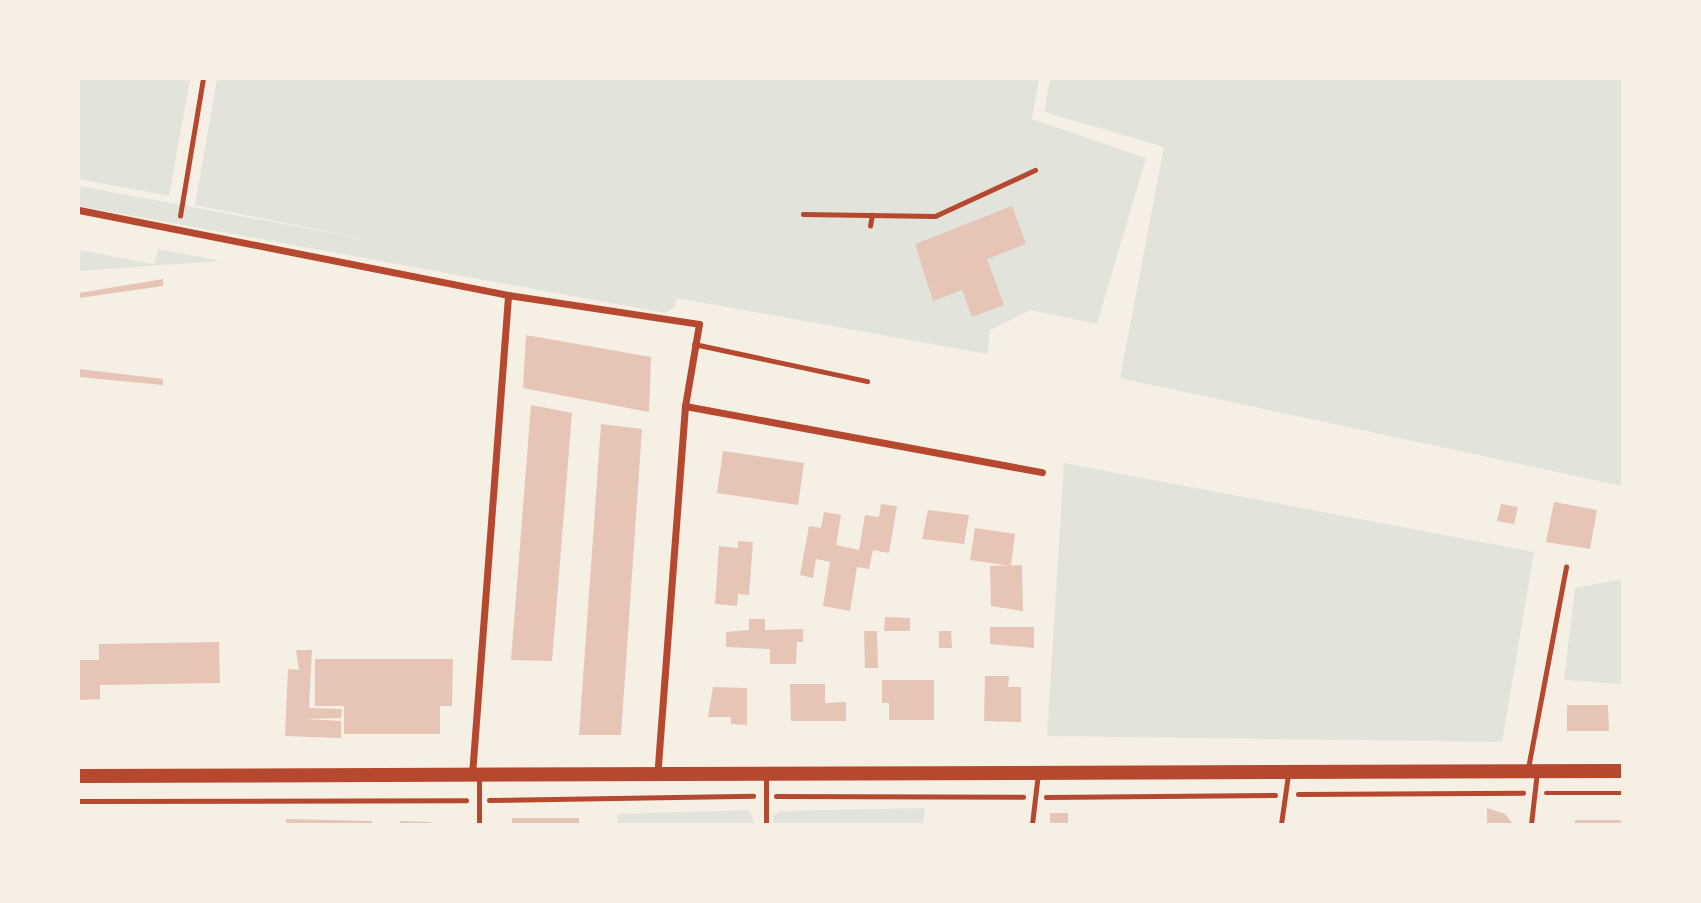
<!DOCTYPE html>
<style>
body{margin:0}
#map{position:relative;width:1701px;height:903px;overflow:hidden;background:#f6efe4;font-family:"Open Sans",sans-serif}
div>[style]{position:absolute}
.green>*{inset:0;background:#e2e4dc}
.building>*{inset:0;background:#e6c5b7}
.path>*{height:4.5px;margin:-2.25px;padding:0 2.25px;transform-origin:2.25px;border-radius:2.25px;background:#b5482f}
.service>*{height:5px;margin:-2.5px;padding:0 2.5px;transform-origin:2.5px;border-radius:2.5px;background:#b5482f}
.minor>*{height:7px;margin:-3.5px;padding:0 3.5px;transform-origin:3.5px;border-radius:3.5px;background:#b5482f}
.secondary>*{height:14px;margin:-7px;padding:0 7px;transform-origin:7px;border-radius:7px;background:#b5482f}
span{translate:-50% -50%;white-space:nowrap;text-align:center;line-height:1.15;-webkit-text-stroke:5px #f6efe4;paint-order:stroke}
.frame{position:absolute;inset:0;border:80px solid #f6efe4;pointer-events:none}
</style>
<div id="map">
<div class="green">
<div style="clip-path:polygon(79px 79px,190px 79px,169px 196px,79px 179px)"></div>
<div style="clip-path:polygon(217px 79px,1039px 79px,1032px 119px,1146px 158px,1097px 324px,1030px 310px,990px 330px,987px 354px,677px 298px,674px 308px,665px 313px,79px 206px,79px 186px,391px 244px,195px 205px)"></div>
<div style="clip-path:polygon(1050px 79px,1622px 79px,1622px 486px,1120px 378px,1164px 147px,1044px 112px)"></div>
<div style="clip-path:polygon(158px 249px,222px 261px,79px 271px,79px 250px,154px 264px)"></div>
<div style="clip-path:polygon(1064px 463px,1534px 552px,1502px 742px,1047px 736px)"></div>
<div style="clip-path:polygon(1622px 579px,1622px 684px,1564px 680px,1575px 588px)"></div>
<div style="clip-path:polygon(925px 808px,923px 824px,774px 824px,773px 816px,780px 811px)"></div>
<div style="clip-path:polygon(749px 810px,755px 824px,617px 824px,618px 814px)"></div>
</div>
<div class="building">
<div style="clip-path:polygon(1012px 206px,1026px 244px,987px 259px,1004px 305px,972px 317px,962px 290px,933px 301px,915px 244px)"></div>
<div style="clip-path:polygon(163px 279px,163px 286px,79px 298px,79px 293px)"></div>
<div style="clip-path:polygon(526px 335px,651px 357px,649px 412px,523px 388px)"></div>
<div style="clip-path:polygon(79px 369px,163px 379px,163px 385px,79px 377px)"></div>
<div style="clip-path:polygon(531px 405px,572px 413px,552px 661px,511px 660px)"></div>
<div style="clip-path:polygon(601px 424px,642px 429px,621px 735px,579px 735px)"></div>
<div style="clip-path:polygon(723px 451px,804px 463px,798px 505px,717px 493px)"></div>
<div style="clip-path:polygon(1554px 502px,1597px 510px,1590px 549px,1546px 542px)"></div>
<div style="clip-path:polygon(881px 504px,897px 506px,889px 553px,873px 550px,869px 569px,857px 567px,850px 611px,823px 606px,830px 562px,816px 559px,813px 578px,800px 575px,809px 526px,821px 528px,824px 512px,841px 515px,836px 545px,859px 550px,865px 515px,879px 517px)"></div>
<div style="clip-path:polygon(1501px 504px,1518px 507px,1514px 524px,1497px 521px)"></div>
<div style="clip-path:polygon(928px 510px,969px 515px,964px 544px,922px 539px)"></div>
<div style="clip-path:polygon(975px 528px,1015px 534px,1011px 566px,970px 560px)"></div>
<div style="clip-path:polygon(738px 541px,753px 542px,749px 595px,738px 594px,737px 606px,715px 604px,719px 546px,738px 548px)"></div>
<div style="clip-path:polygon(1022px 565px,1023px 611px,991px 606px,990px 566px)"></div>
<div style="clip-path:polygon(885px 617px,910px 618px,910px 631px,884px 631px)"></div>
<div style="clip-path:polygon(749px 619px,765px 619px,765px 630px,803px 629px,803px 642px,797px 642px,796px 664px,770px 664px,770px 649px,726px 647px,726px 632px,749px 630px)"></div>
<div style="clip-path:polygon(990px 627px,1034px 627px,1034px 648px,990px 644px)"></div>
<div style="clip-path:polygon(864px 631px,877px 631px,878px 668px,865px 668px)"></div>
<div style="clip-path:polygon(939px 631px,951px 631px,952px 648px,939px 648px)"></div>
<div style="clip-path:polygon(219px 642px,220px 683px,100px 685px,100px 699px,79px 700px,79px 660px,99px 660px,99px 644px)"></div>
<div style="clip-path:polygon(296px 650px,312px 650px,309px 708px,342px 709px,341px 718px,305px 719px,341px 721px,341px 738px,285px 736px,288px 669px,299px 670px)"></div>
<div style="clip-path:polygon(315px 659px,453px 659px,452px 706px,440px 706px,440px 734px,344px 734px,344px 706px,315px 706px)"></div>
<div style="clip-path:polygon(985px 676px,1009px 676px,1008px 687px,1021px 687px,1021px 722px,984px 721px)"></div>
<div style="clip-path:polygon(882px 680px,934px 680px,934px 720px,889px 720px,889px 703px,882px 703px)"></div>
<div style="clip-path:polygon(790px 684px,825px 684px,825px 703px,846px 702px,846px 721px,791px 721px)"></div>
<div style="clip-path:polygon(713px 687px,747px 688px,747px 725px,731px 724px,731px 717px,708px 717px)"></div>
<div style="clip-path:polygon(1567px 705px,1608px 705px,1609px 731px,1567px 731px)"></div>
<div style="clip-path:polygon(1487px 808px,1505px 814px,1513px 824px,1487px 824px)"></div>
<div style="clip-path:polygon(1050px 813px,1068px 813px,1068px 824px,1050px 824px)"></div>
<div style="clip-path:polygon(512px 818px,579px 818px,579px 824px,512px 824px)"></div>
<div style="clip-path:polygon(286px 819px,372px 821px,372px 824px,286px 824px)"></div>
<div style="clip-path:polygon(1575px 820px,1622px 820px,1622px 824px,1575px 824px)"></div>
<div style="clip-path:polygon(400px 821px,431px 822px,431px 824px,400px 824px)"></div>
</div>
<div class="path">
<div style="left:803px;top:214px;width:132px;rotate:0.9deg"></div>
<div style="left:935px;top:216px;width:110px;rotate:-24.7deg"></div>
<div style="left:180px;top:216px;width:139px;rotate:-80.5deg"></div>
<div style="left:870px;top:226px;width:11px;rotate:-80deg"></div>
<div style="left:1546px;top:793px;width:76px"></div>
<div style="left:1298px;top:794px;width:225px;rotate:-0.3deg"></div>
<div style="left:776px;top:796px;width:247px;rotate:0.2deg"></div>
<div style="left:1046px;top:797px;width:229px;rotate:-0.5deg"></div>
<div style="left:489px;top:800px;width:264px;rotate:-0.9deg"></div>
<div style="left:79px;top:801px;width:387px;rotate:-0.1deg"></div>
</div>
<div class="service">
<div style="left:694px;top:344px;width:177px;rotate:12.1deg"></div>
<div style="left:1528px;top:768px;width:205px;rotate:-79.3deg"></div>
<div style="left:766px;top:775px;width:49px;rotate:90deg"></div>
<div style="left:479px;top:824px;width:49px;rotate:-90deg"></div>
<div style="left:1032px;top:824px;width:51px;rotate:-83.3deg"></div>
<div style="left:1281px;top:824px;width:49px;rotate:-81.9deg"></div>
<div style="left:1531px;top:824px;width:53px;rotate:-83.5deg"></div>
</div>
<div class="minor">
<div style="left:79px;top:210px;width:437px;rotate:11.2deg"></div>
<div style="left:508px;top:295px;width:193px;rotate:8.6deg"></div>
<div style="left:699px;top:324px;width:83px;rotate:99.7deg"></div>
<div style="left:685px;top:406px;width:370px;rotate:94.3deg"></div>
<div style="left:685px;top:406px;width:363px;rotate:10.5deg"></div>
<div style="left:472px;top:775px;width:481px;rotate:-85.7deg"></div>
</div>
<div class="secondary">
<div style="left:79px;top:776px;width:1543px;rotate:-0.19deg"></div>
</div>
<div class="frame"></div>
</div>
